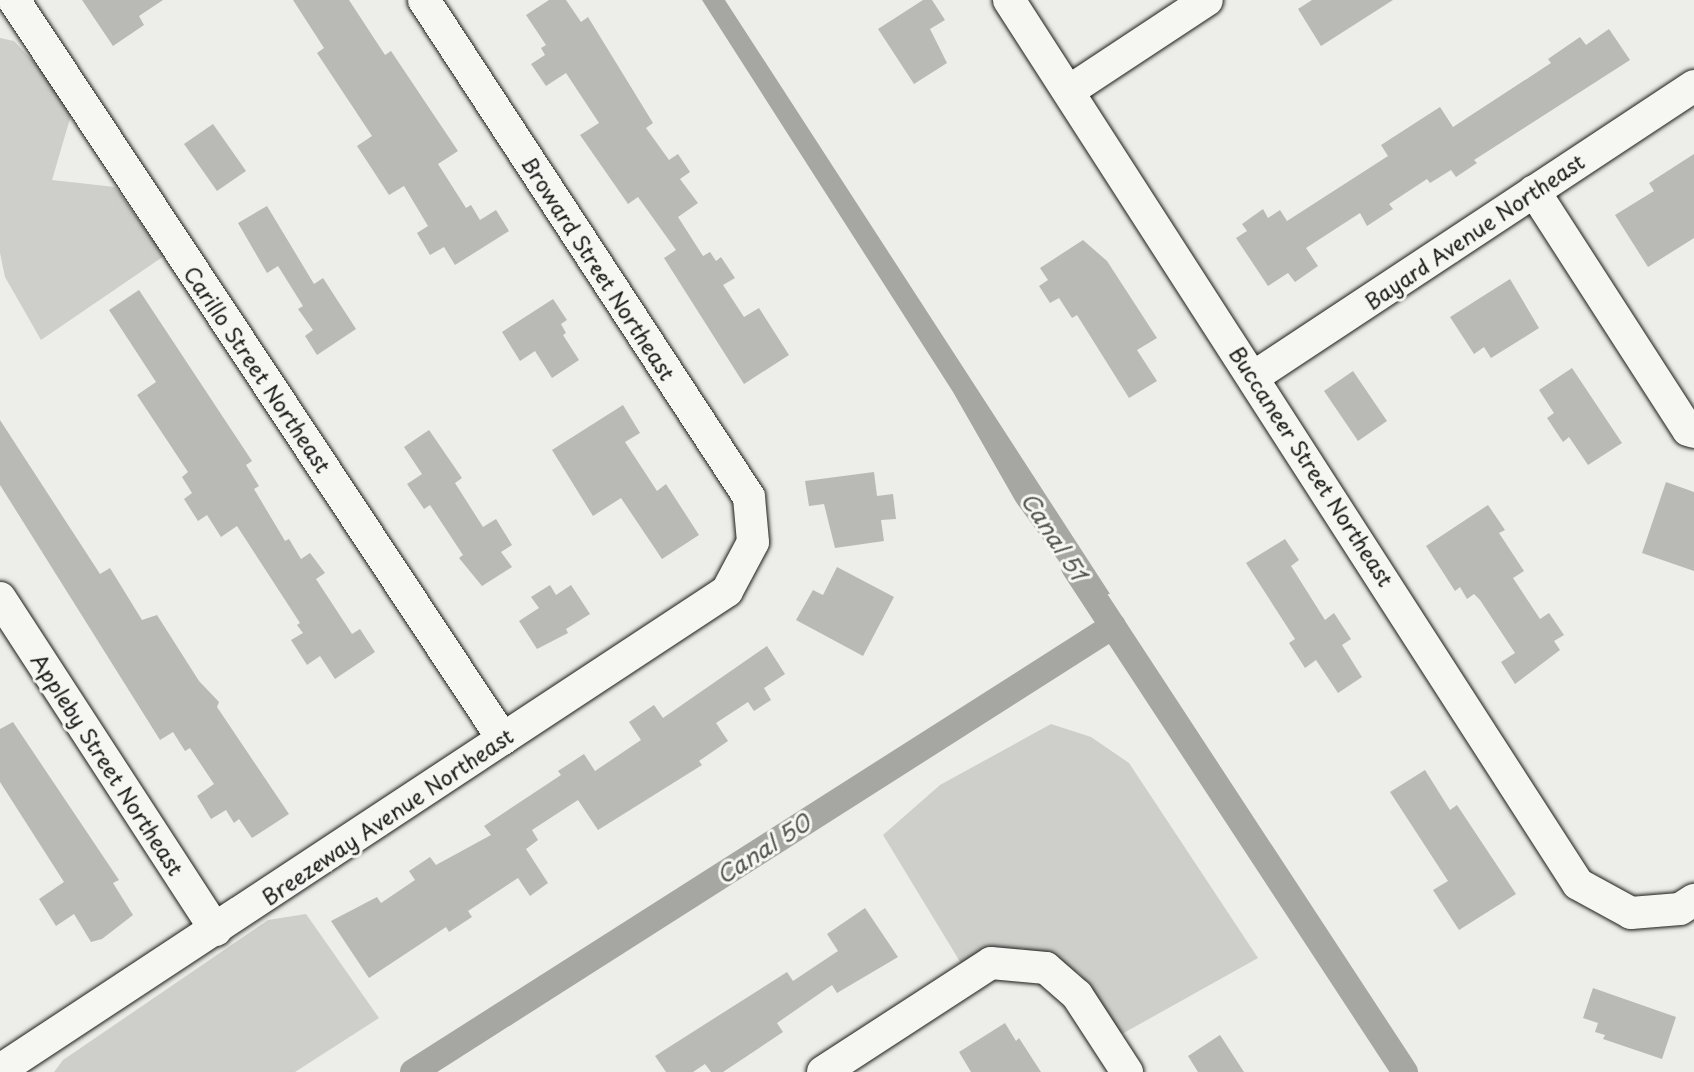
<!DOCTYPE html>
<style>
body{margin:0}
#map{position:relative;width:1694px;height:1072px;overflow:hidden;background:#edede9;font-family:"Playpen Sans",sans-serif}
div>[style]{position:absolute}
.green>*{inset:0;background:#cececb}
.water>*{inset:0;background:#a6a6a3}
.canal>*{height:26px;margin:-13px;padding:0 13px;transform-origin:13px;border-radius:13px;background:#a6a6a3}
.building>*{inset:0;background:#b9b9b6}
.roads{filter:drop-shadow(0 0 2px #1c1c1c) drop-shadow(0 0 2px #1c1c1c)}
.minor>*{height:32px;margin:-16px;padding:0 16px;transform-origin:16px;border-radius:16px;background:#f6f6f2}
span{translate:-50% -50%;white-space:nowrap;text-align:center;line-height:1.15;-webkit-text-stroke:6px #f6f6f2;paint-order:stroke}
.street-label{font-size:21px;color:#1c1c1c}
.water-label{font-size:23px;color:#535352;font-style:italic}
</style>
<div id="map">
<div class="green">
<div style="clip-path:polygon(0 38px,14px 41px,74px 105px,52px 180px,115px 187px,164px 256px,41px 340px,5px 277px,0 253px)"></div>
<div style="clip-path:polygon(1051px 724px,1091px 737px,1129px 763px,1258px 958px,1122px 1034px,1079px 973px,1022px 948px,962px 965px,883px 835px,940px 785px)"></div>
<div style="clip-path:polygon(306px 914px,379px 1018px,295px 1072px,54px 1072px,63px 1060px,268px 920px)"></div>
</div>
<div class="water">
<div style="clip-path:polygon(702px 0,725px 0,1110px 594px,1085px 597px,1016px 502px,953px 392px)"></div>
</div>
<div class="canal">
<div style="left:1074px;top:567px;width:604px;rotate:56.76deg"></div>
<div style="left:413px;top:1072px;width:830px;rotate:-32.5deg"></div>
</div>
<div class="building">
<div style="clip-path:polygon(82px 0,163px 0,139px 16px,144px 25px,113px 46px)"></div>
<div style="clip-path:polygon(293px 0,349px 0,385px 55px,391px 51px,458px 151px,438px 164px,466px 208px,471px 205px,480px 220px,496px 210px,509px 231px,455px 265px,444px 247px,430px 255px,417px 233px,428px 226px,404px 186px,389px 195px,357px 146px,372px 136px,317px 53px,324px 48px)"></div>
<div style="clip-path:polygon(549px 0,566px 0,581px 22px,588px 17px,653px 123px,646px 128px,669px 160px,678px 154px,690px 172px,680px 179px,698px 203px,678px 217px,703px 256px,710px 252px,716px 261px,721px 257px,735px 278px,723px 285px,744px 317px,759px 308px,789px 355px,744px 384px,664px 258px,676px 250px,638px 197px,628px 204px,580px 135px,599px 123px,566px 73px,546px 86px,531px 64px,545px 55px,541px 48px,546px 45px,526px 15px)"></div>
<div style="clip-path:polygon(923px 0,932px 0,945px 20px,930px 29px,947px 63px,914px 84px,878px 29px)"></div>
<div style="clip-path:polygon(1312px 0,1393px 0,1321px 46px,1298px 9px)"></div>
<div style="clip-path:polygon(1609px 29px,1630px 60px,1474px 160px,1477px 163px,1456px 177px,1451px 170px,1430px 183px,1427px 179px,1389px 204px,1393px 209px,1367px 226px,1360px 213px,1306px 248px,1318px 266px,1295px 282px,1288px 273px,1268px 286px,1236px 238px,1247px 231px,1242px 224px,1263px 209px,1268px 218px,1280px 210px,1287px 221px,1388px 156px,1381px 145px,1440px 107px,1453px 127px,1551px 63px,1548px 59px,1580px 37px,1586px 45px)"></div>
<div style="clip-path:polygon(213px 124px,246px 171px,217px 191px,184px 144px)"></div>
<div style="clip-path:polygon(1694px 154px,1694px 238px,1648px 267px,1615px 215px,1654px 191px,1649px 183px)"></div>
<div style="clip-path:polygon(267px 206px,314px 284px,323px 278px,356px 329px,317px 355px,305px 336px,313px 330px,298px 309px,303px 306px,278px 266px,267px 273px,238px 223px)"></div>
<div style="clip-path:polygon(1083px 240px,1107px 261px,1157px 338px,1137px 350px,1157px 381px,1129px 398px,1077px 315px,1072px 318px,1059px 298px,1050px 303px,1039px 286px,1048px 280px,1040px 268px)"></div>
<div style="clip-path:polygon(1510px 279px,1539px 328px,1491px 358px,1484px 347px,1474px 354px,1450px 317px)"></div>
<div style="clip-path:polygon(139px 290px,252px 461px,246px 465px,259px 486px,254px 489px,285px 541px,289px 539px,301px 559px,310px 553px,325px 573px,316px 579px,352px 634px,360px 629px,375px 652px,335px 679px,320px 656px,307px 665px,291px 640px,303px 633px,297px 625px,300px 623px,237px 526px,221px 537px,207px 515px,198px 521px,184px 499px,192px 493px,182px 477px,188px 472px,137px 395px,156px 382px,109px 310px)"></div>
<div style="clip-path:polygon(553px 299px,567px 320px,561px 324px,566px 333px,563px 335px,579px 360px,552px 378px,535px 351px,520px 361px,502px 332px)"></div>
<div style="clip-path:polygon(1572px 368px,1622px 443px,1588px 465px,1569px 437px,1563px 442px,1547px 418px,1554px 413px,1539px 390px)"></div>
<div style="clip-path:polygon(1353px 371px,1387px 421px,1358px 441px,1324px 391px)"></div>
<div style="clip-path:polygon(623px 405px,640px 433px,625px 442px,657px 491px,666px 484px,699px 535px,662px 559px,621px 498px,593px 516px,552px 450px)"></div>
<div style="clip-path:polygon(0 420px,100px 574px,110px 568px,142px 620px,157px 615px,199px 681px,219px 702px,217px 707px,289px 814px,252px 838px,239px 819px,234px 823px,226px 810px,211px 819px,197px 796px,214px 784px,190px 748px,185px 751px,173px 732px,160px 740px,0 485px)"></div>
<div style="clip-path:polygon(429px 430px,462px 478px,455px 483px,483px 527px,496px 519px,512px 545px,501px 552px,512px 567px,482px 586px,459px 558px,463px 555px,430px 505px,424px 509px,407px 484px,422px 474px,404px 447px)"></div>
<div style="clip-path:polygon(874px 472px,877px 496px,893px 494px,896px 519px,881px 520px,884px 541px,835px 548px,824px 504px,809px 506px,805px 481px)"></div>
<div style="clip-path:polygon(1666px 482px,1694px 492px,1694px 571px,1642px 553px)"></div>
<div style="clip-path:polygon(1488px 505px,1505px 530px,1499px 533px,1524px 571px,1513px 578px,1540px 619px,1549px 613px,1564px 635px,1554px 641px,1560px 650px,1515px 684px,1501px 662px,1515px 653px,1480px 600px,1474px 594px,1467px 599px,1460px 587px,1455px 591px,1426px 546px)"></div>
<div style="clip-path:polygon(1285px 539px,1299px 560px,1291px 566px,1325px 620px,1334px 613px,1351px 639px,1342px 645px,1362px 677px,1338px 693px,1316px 660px,1305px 668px,1289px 643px,1295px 639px,1246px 563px)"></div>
<div style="clip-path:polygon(837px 567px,894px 597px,863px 656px,796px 620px,813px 590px,823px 595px)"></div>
<div style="clip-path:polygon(550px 585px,556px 595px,571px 585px,590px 614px,566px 629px,568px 633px,537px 649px,519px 621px,539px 608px,531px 597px)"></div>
<div style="clip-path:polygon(767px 646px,785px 674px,764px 688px,771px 700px,754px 711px,748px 702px,716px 723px,728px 741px,699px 761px,702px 765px,598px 830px,578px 800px,532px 830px,538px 840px,526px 849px,548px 883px,530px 896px,518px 878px,468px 911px,472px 917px,449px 932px,446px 927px,369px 978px,331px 921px,377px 897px,381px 903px,415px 880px,409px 871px,430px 857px,436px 865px,491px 835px,484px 826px,561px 775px,558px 771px,584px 754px,595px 771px,641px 740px,629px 722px,654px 705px,663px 718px)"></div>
<div style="clip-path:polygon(13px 722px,119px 880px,113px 883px,133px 915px,102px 939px,91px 942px,74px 914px,56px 926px,39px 899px,64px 882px,0 782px,0 729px)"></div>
<div style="clip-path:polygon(1425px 770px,1450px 810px,1457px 805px,1516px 894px,1459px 930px,1433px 890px,1448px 881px,1390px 792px)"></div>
<div style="clip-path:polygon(865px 908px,898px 957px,837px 993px,832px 985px,777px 1023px,783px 1032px,723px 1072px,711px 1072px,705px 1064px,693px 1072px,666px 1072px,655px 1056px,787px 972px,793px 981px,838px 951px,827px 934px)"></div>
<div style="clip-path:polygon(1593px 988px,1676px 1017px,1662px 1059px,1603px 1039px,1605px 1035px,1595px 1032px,1598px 1023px,1583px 1018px)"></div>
<div style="clip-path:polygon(1005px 1023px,1016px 1041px,1019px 1038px,1041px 1072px,971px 1072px,959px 1052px)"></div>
<div style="clip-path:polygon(1220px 1035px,1244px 1072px,1198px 1072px,1188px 1056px)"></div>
</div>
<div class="roads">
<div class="minor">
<div style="left:14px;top:0;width:886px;rotate:56.51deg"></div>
<div style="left:1009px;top:0;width:1051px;rotate:57.23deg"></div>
<div style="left:1578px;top:884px;width:60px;rotate:28.7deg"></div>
<div style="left:1631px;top:913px;width:49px;rotate:-4.7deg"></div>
<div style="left:1680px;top:909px;width:17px;rotate:-33deg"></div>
<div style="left:1069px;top:91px;width:165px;rotate:-33.4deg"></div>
<div style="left:1534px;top:191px;width:284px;rotate:57.2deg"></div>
<div style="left:1688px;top:430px;width:6px;rotate:18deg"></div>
<div style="left:1255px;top:376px;width:526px;rotate:-33.45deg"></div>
<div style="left:0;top:598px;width:396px;rotate:57deg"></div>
<div style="left:0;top:1070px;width:871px;rotate:-33.38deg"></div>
<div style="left:727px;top:591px;width:55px;rotate:-62deg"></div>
<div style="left:753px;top:542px;width:45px;rotate:-95.1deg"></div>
<div style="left:749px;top:497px;width:594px;rotate:-123.18deg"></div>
<div style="left:823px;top:1072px;width:200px;rotate:-33deg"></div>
<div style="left:991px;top:963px;width:55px;rotate:5.2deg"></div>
<div style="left:1046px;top:968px;width:41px;rotate:41.1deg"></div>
<div style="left:1077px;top:995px;width:92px;rotate:57deg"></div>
</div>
</div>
<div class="street-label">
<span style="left:1474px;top:231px;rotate:-34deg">Bayard Avenue Northeast</span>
<span style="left:599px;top:268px;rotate:57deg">Broward Street Northeast</span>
<span style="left:258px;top:369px;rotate:56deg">Carillo Street Northeast</span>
<span style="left:1312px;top:466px;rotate:57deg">Buccaneer Street Northeast</span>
<span style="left:108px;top:764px;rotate:57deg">Appleby Street Northeast</span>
<span style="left:387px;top:816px;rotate:-34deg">Breezeway Avenue Northeast</span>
</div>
<div class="water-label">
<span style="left:1054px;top:536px;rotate:57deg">Canal 51</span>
<span style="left:763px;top:849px;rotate:-33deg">Canal 50</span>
</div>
</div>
